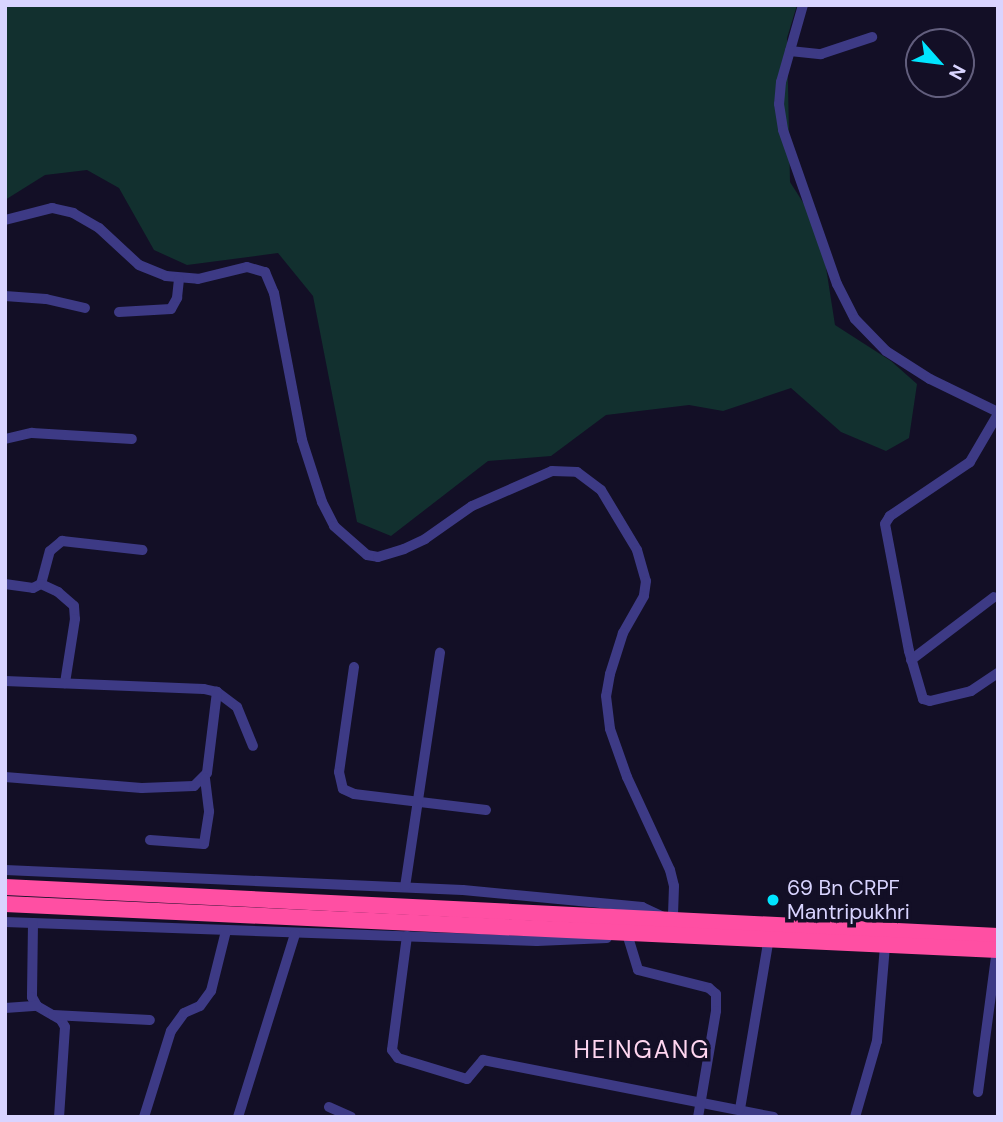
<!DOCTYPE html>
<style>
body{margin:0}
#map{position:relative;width:1003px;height:1122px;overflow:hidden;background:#130f26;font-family:"DM Sans",sans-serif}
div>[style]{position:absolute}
.green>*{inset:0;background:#12302f}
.minor>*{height:10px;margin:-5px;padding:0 5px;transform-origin:5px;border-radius:5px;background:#3d3a85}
.highway>*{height:16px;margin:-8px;padding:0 8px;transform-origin:8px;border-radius:8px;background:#ff4fa3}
.dots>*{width:19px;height:19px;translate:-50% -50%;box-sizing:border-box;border:4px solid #130f26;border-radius:50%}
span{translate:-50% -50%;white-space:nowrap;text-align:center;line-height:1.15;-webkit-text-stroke:7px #130f26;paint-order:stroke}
.poi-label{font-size:21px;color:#d9d4ff}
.left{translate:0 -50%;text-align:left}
.quarter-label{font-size:24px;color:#ffd6f0;letter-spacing:2px}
.frame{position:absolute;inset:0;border:7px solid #d9d4ff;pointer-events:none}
.north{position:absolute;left:905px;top:28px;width:70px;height:70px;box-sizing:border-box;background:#130f26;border:2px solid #625e7d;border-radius:50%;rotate:118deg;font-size:19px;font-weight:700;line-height:28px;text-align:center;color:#d9d4ff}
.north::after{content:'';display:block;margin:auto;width:24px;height:32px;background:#00e5ff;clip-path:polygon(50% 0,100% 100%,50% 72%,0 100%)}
</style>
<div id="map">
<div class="green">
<div style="clip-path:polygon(5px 5px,797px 5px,787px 38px,790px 182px,820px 229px,835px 325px,891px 361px,917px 384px,909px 438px,886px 451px,841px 432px,791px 388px,723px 411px,689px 405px,606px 415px,551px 456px,488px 461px,391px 536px,357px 522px,313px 296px,278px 253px,187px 265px,154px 250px,119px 188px,87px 170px,45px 175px,5px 200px)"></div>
</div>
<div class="minor">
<div style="left:803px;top:5px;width:80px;rotate:105.9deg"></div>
<div style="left:781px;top:82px;width:22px;rotate:95deg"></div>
<div style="left:779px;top:104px;width:26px;rotate:81deg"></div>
<div style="left:783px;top:130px;width:163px;rotate:70.7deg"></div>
<div style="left:837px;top:284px;width:39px;rotate:63deg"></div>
<div style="left:855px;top:319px;width:45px;rotate:45.9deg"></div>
<div style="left:886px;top:351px;width:52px;rotate:32.5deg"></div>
<div style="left:930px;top:379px;width:76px;rotate:25.9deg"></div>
<div style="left:790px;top:51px;width:31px;rotate:6deg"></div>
<div style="left:821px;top:54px;width:54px;rotate:-18.4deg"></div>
<div style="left:5px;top:220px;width:49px;rotate:-14.3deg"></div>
<div style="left:52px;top:208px;width:22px;rotate:13deg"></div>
<div style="left:73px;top:213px;width:30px;rotate:30deg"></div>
<div style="left:99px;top:228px;width:54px;rotate:42.8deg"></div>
<div style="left:139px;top:265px;width:29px;rotate:22deg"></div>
<div style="left:166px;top:276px;width:32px;rotate:5deg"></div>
<div style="left:198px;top:279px;width:50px;rotate:-13.8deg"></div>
<div style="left:247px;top:267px;width:19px;rotate:16deg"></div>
<div style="left:265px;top:272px;width:23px;rotate:67deg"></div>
<div style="left:274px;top:293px;width:150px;rotate:79.2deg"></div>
<div style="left:302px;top:440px;width:65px;rotate:72.1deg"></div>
<div style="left:322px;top:502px;width:27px;rotate:63deg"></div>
<div style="left:334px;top:526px;width:44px;rotate:41.3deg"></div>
<div style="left:367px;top:555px;width:11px;rotate:10deg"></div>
<div style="left:378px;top:557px;width:27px;rotate:-17deg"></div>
<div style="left:404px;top:549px;width:23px;rotate:-25deg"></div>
<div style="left:425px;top:539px;width:57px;rotate:-35.1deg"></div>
<div style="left:472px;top:506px;width:87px;rotate:-23.6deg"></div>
<div style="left:552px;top:471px;width:25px;rotate:2deg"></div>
<div style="left:577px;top:472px;width:30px;rotate:37deg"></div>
<div style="left:601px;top:490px;width:70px;rotate:59deg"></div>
<div style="left:637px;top:550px;width:32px;rotate:74deg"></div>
<div style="left:646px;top:581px;width:15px;rotate:98deg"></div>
<div style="left:644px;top:596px;width:43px;rotate:119.6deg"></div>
<div style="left:623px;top:633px;width:43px;rotate:107.6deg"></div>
<div style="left:610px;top:674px;width:22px;rotate:100deg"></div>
<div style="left:606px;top:696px;width:33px;rotate:83deg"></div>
<div style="left:610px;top:729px;width:51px;rotate:70.5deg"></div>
<div style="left:627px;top:777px;width:102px;rotate:65.2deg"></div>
<div style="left:670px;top:870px;width:16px;rotate:76deg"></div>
<div style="left:674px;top:886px;width:34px;rotate:92deg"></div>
<div style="left:5px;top:296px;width:41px;rotate:4.2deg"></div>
<div style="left:46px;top:299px;width:40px;rotate:13deg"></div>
<div style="left:119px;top:312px;width:52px;rotate:-3.3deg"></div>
<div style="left:171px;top:309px;width:13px;rotate:-61deg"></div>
<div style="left:177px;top:298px;width:19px;rotate:-84deg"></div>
<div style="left:998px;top:414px;width:56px;rotate:120.3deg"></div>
<div style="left:970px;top:462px;width:97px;rotate:146deg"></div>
<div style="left:890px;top:516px;width:9px;rotate:122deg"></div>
<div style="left:885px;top:524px;width:129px;rotate:79.3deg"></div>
<div style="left:909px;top:651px;width:50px;rotate:73.7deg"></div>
<div style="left:923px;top:699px;width:7px;rotate:16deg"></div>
<div style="left:930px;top:701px;width:42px;rotate:-13.7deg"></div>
<div style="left:971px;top:691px;width:32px;rotate:-34deg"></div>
<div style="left:5px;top:439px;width:28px;rotate:-13deg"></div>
<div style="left:32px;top:433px;width:100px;rotate:3.4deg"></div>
<div style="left:5px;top:584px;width:28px;rotate:8deg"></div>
<div style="left:33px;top:588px;width:9px;rotate:-27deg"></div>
<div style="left:41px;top:584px;width:34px;rotate:-75deg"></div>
<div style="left:50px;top:551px;width:16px;rotate:-40deg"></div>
<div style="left:62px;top:541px;width:81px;rotate:6.4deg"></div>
<div style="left:41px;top:584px;width:19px;rotate:25deg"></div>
<div style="left:58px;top:592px;width:21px;rotate:41deg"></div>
<div style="left:74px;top:606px;width:13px;rotate:86deg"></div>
<div style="left:75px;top:619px;width:65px;rotate:98.9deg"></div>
<div style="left:911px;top:660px;width:104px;rotate:-37.2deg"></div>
<div style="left:354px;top:667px;width:106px;rotate:98.1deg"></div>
<div style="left:339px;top:772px;width:17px;rotate:77deg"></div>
<div style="left:343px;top:789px;width:12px;rotate:24deg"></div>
<div style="left:354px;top:794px;width:133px;rotate:6.9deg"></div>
<div style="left:5px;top:681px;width:199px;rotate:2.3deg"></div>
<div style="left:204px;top:689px;width:13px;rotate:13deg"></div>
<div style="left:217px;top:692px;width:25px;rotate:37deg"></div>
<div style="left:237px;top:707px;width:42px;rotate:67.7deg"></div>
<div style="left:5px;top:777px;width:137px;rotate:4.6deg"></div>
<div style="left:142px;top:788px;width:52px;rotate:-2.2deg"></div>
<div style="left:194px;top:786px;width:18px;rotate:-45deg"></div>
<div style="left:207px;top:773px;width:82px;rotate:-83deg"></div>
<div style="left:150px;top:840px;width:54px;rotate:4.2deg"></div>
<div style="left:204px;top:844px;width:33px;rotate:-81deg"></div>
<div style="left:209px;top:811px;width:33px;rotate:-97deg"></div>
<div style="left:5px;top:870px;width:458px;rotate:2.5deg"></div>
<div style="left:463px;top:890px;width:180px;rotate:5.4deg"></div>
<div style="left:642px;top:907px;width:26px;rotate:25deg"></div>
<div style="left:405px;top:887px;width:237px;rotate:-81.5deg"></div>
<div style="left:5px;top:922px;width:532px;rotate:2.05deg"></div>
<div style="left:537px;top:941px;width:70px;rotate:-2.5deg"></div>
<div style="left:33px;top:923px;width:74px;rotate:90.8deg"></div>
<div style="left:32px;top:997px;width:10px;rotate:61deg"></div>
<div style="left:37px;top:1006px;width:28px;rotate:30deg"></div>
<div style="left:61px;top:1020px;width:8px;rotate:60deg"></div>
<div style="left:65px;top:1027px;width:90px;rotate:93.8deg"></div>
<div style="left:407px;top:936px;width:115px;rotate:97.5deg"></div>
<div style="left:392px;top:1050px;width:10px;rotate:53deg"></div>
<div style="left:398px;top:1058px;width:72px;rotate:16.9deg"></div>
<div style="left:467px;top:1079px;width:25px;rotate:-50deg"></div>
<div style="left:483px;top:1060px;width:296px;rotate:11.1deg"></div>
<div style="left:628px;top:937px;width:34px;rotate:73deg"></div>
<div style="left:638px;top:970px;width:73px;rotate:14.2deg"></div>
<div style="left:709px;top:988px;width:9px;rotate:41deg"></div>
<div style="left:716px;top:994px;width:17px;rotate:90deg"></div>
<div style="left:716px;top:1011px;width:108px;rotate:99.6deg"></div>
<div style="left:5px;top:1008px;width:32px;rotate:-4deg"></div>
<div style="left:53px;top:1015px;width:97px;rotate:3deg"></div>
<div style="left:978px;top:1092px;width:143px;rotate:-82.4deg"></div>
<div style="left:329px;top:1107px;width:24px;rotate:24deg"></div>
<div style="left:740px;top:1109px;width:173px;rotate:-80.4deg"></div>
<div style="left:144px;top:1117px;width:90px;rotate:-72.6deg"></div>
<div style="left:171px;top:1031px;width:22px;rotate:-54deg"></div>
<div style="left:184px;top:1013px;width:17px;rotate:-24deg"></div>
<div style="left:200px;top:1006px;width:19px;rotate:-54deg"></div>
<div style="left:211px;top:991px;width:62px;rotate:-76deg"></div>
<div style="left:238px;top:1117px;width:192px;rotate:-72.7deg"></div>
<div style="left:855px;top:1117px;width:79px;rotate:-73.9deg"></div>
<div style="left:877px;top:1041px;width:96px;rotate:-85.2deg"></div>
</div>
<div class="highway">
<div style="left:5px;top:887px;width:994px;rotate:2.82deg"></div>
<div style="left:5px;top:904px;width:994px;rotate:2.65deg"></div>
</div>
<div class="dots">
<div style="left:773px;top:900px;background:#00e5ff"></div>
</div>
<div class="poi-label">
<span class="left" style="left:787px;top:900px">69 Bn CRPF<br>Mantripukhri</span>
</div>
<div class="quarter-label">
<span style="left:642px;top:1050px">HEINGANG</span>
</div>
<div class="frame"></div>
<div class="north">N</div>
</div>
